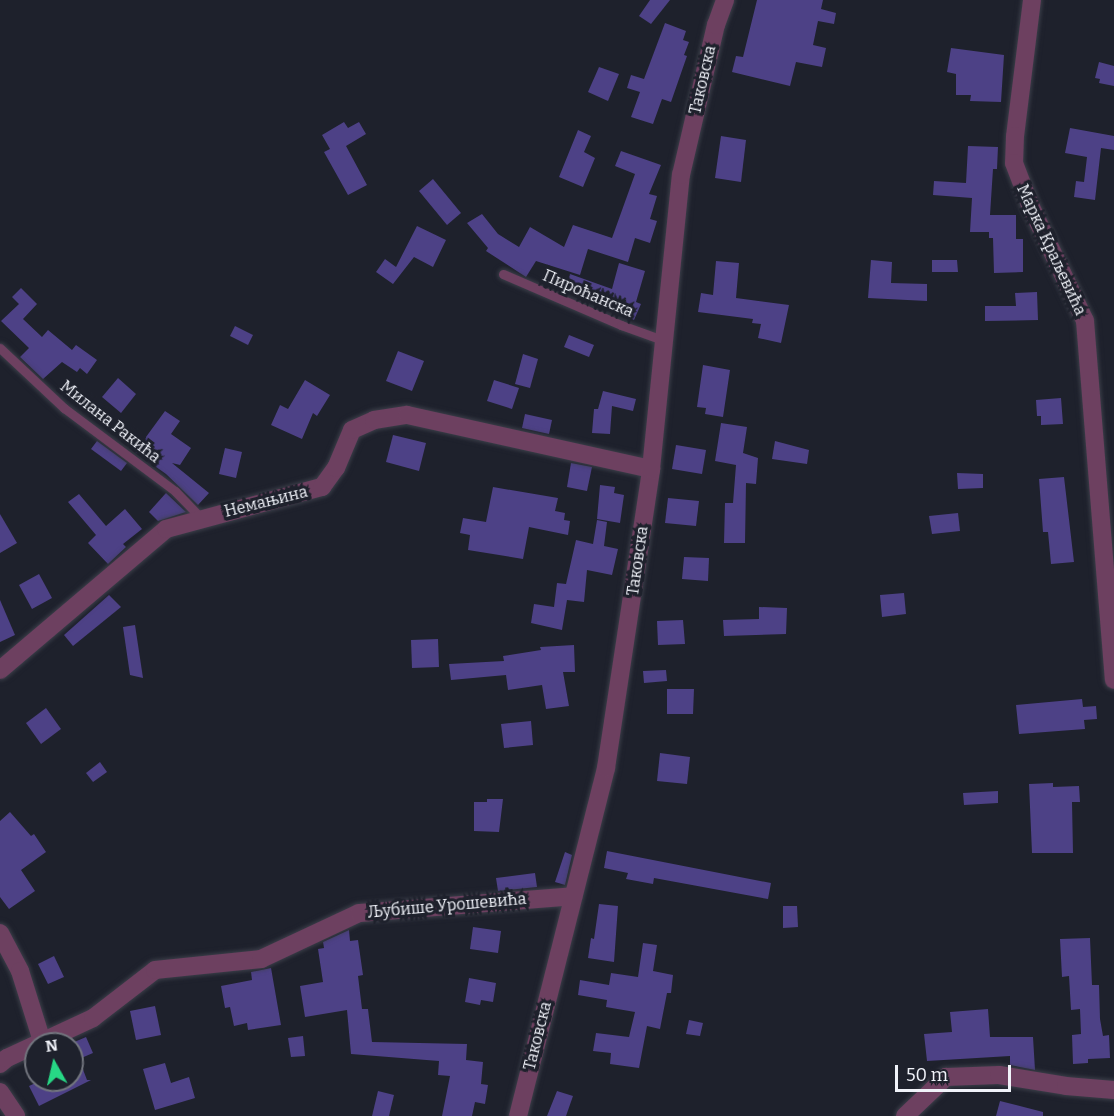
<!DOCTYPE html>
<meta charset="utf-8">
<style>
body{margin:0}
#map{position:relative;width:1114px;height:1116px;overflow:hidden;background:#1e212c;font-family:Bitter,serif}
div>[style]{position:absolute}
.building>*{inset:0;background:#4d4186}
.roads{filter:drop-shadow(0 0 2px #3b3e49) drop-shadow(0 0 2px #3b3e49)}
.lane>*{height:9px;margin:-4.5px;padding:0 4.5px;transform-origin:4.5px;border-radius:4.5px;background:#6d4060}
.street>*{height:18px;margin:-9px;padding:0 9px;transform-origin:9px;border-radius:9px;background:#6d4060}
span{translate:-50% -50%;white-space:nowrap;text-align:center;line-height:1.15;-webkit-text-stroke:6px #1e212c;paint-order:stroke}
.street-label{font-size:16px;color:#f0f2f9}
.north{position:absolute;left:24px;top:1032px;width:60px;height:60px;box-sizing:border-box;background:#1e212c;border:2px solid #72757e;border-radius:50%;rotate:352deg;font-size:16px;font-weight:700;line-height:24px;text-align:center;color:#f0f2f9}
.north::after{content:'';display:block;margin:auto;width:21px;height:27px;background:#27d885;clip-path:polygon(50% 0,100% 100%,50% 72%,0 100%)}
.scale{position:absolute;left:895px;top:1065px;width:116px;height:27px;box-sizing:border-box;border:3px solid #f0f2f9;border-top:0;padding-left:8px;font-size:18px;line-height:21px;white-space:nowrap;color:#f0f2f9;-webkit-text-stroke:4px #1e212c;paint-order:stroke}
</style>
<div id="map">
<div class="building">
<div style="clip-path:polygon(650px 0,670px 0,651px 24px,639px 16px)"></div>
<div style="clip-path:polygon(757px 0,823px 0,821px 9px,836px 13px,834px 24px,818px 21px,813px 45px,826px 48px,822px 67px,796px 62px,790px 86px,732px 72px,736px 56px,743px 57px)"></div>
<div style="clip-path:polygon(665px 23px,686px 31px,683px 40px,689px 42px,684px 55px,687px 56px,671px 102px,662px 99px,653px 124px,631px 117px,640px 92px,627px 88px,631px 75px,644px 79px)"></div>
<div style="clip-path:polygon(951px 48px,1004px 55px,1001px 102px,970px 101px,971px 95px,956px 95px,956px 74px,947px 72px)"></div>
<div style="clip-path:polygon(1099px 62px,1114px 66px,1114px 86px,1099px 83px,1100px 79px,1095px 78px)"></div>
<div style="clip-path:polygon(599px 67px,619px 74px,608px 101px,588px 92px)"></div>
<div style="clip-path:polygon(344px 122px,348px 128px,359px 122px,366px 134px,346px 146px,367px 185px,348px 195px,324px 152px,330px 149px,322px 135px)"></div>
<div style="clip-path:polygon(1070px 128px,1114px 136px,1114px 150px,1101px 148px,1095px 200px,1074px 197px,1076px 181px,1084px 182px,1087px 157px,1065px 153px)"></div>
<div style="clip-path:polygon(578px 130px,591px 136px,584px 152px,595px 158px,583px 187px,559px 177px)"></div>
<div style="clip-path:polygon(721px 136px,746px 140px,741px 182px,715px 178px)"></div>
<div style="clip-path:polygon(968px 146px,998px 147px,997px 169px,993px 169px,990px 215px,1016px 215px,1016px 239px,1023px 239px,1023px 272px,994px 273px,993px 238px,989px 238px,989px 232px,970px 232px,972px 198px,933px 195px,934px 181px,966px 183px)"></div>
<div style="clip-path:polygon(621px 151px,661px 165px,649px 194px,657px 196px,650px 219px,657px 221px,650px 243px,635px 238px,628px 262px,588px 249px,580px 275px,536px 261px,526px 277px,486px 251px,488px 248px,467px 223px,482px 214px,498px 234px,519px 247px,530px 227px,564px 247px,573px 225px,612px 238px,635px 174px,615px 166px)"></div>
<div style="clip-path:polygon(433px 179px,461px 213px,447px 225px,419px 191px)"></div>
<div style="clip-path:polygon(417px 226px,446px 240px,433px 267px,414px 257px,393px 284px,376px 272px,385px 259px,396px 267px)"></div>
<div style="clip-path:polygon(871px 260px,892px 262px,891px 283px,927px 284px,927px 301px,868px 298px)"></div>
<div style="clip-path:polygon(932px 260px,957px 260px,958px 272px,932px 272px)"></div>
<div style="clip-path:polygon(716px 261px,739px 263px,736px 298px,789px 305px,781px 343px,758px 338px,761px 324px,752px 323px,753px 319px,698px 312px,701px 293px,713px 295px)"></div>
<div style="clip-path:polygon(619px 263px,645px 271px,636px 302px,641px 304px,634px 320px,610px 310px,612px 307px,564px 290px,570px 274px,612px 289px)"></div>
<div style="clip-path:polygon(21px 288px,37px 304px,23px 319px,42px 337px,48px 330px,72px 350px,76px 345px,97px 360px,87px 374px,80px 368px,77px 372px,62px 362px,43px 379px,20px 357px,29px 348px,1px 321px,19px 304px,12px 297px)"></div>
<div style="clip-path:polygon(1037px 292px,1038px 320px,985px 321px,985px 306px,1016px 306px,1015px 293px)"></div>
<div style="clip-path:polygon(235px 326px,253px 335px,248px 345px,230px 336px)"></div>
<div style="clip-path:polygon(569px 335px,594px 345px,589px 357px,564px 347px)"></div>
<div style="clip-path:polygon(398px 351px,424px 361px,412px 391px,386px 381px)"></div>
<div style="clip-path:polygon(523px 354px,538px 359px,530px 388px,515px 384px)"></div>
<div style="clip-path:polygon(703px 365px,730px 370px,723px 417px,705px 414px,706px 408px,697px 407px)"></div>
<div style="clip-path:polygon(118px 378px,136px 394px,121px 413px,102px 397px)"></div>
<div style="clip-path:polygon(305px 380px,330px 395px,317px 416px,313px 413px,302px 439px,271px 425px,280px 405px,288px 409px)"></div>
<div style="clip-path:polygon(494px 380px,519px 388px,512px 409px,487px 401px)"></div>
<div style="clip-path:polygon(603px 391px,636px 399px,633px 411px,612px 406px,610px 434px,592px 433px,594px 409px,598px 409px)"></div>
<div style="clip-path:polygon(1061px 398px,1063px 424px,1041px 425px,1041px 416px,1037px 416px,1036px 400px)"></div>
<div style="clip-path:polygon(165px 411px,180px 421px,171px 434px,191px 448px,180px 465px,172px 463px,209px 493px,198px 505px,166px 474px,135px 452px)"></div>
<div style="clip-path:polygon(525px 414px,552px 420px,549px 434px,522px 428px)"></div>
<div style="clip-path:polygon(721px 423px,747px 427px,743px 453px,758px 458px,756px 484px,746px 483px,745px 543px,724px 543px,725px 503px,733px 503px,736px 465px,715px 461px)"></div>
<div style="clip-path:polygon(393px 435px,426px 443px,419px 471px,386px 462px)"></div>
<div style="clip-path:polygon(97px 441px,127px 463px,121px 471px,91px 449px)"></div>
<div style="clip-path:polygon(775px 441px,809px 450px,807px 464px,772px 459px)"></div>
<div style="clip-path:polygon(676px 445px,706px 450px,702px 474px,672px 469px)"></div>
<div style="clip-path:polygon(225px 448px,242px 452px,236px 478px,219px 474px)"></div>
<div style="clip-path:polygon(571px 463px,592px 467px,587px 491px,567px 487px)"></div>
<div style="clip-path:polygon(957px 473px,983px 474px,983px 488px,958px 489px)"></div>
<div style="clip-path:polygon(1064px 477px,1074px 562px,1051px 564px,1048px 532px,1043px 532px,1039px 479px)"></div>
<div style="clip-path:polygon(600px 485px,615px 487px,614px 493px,624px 495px,620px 523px,597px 519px)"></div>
<div style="clip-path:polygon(493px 487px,558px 498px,555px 511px,565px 513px,564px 520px,570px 521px,568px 535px,529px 527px,523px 559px,468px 550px,470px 535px,460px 533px,463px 518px,486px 522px)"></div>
<div style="clip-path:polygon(166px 493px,186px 512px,158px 521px,149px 512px)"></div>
<div style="clip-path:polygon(79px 494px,106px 526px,125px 509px,142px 529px,123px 544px,126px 547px,108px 564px,88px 543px,96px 535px,68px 502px)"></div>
<div style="clip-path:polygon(668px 498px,699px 501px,696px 526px,665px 523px)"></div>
<div style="clip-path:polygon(958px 513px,960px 531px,932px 534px,929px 516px)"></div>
<div style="clip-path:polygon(0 514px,17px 543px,0 553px)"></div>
<div style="clip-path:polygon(597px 520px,607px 522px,604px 546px,618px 549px,612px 575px,587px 570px,584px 602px,567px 600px,562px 630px,531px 623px,534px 604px,554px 607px,557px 583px,566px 584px,576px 540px,593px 544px)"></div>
<div style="clip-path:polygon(684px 557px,709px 558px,708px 581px,682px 579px)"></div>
<div style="clip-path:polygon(39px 574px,52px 598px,32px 609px,19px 585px)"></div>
<div style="clip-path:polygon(904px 593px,906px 614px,882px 617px,880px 595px)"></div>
<div style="clip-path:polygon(109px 595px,121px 607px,73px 646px,64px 635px)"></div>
<div style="clip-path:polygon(0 600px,15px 635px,0 642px)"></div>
<div style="clip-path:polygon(759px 607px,787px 608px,786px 634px,724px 636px,723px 620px,759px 619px)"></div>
<div style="clip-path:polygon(683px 620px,685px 644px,658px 645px,657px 621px)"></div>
<div style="clip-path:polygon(135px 625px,143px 678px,130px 675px,123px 627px)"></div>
<div style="clip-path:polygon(438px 639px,439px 667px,412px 668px,411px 640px)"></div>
<div style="clip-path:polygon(574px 645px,575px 672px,563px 672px,569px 706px,546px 709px,542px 685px,508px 690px,506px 675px,451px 680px,449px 664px,504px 661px,503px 656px,541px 650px,540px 647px)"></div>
<div style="clip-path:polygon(666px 670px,667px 681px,644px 683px,643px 671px)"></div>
<div style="clip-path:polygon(667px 689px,694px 689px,693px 714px,667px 714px)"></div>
<div style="clip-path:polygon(1082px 699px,1083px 707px,1096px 706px,1097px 719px,1084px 720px,1085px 729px,1019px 734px,1016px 705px)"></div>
<div style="clip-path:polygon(46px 708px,61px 729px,41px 744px,26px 723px)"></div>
<div style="clip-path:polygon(531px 721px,533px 745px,504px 748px,501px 724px)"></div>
<div style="clip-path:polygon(660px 753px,690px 757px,687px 784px,657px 781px)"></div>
<div style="clip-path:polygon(100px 762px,107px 772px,93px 782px,86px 773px)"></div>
<div style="clip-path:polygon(1053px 783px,1053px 787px,1079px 786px,1080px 802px,1072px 802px,1073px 853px,1032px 853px,1029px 784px)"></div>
<div style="clip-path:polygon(998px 791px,998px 803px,964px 805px,963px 793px)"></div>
<div style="clip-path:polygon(487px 799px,503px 799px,499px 832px,474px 831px,474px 802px,487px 802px)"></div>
<div style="clip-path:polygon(10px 812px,31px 836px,34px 834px,46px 852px,21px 870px,35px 891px,9px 909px,0 897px,0 821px)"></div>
<div style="clip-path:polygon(607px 851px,771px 883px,768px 899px,654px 878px,653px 884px,626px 879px,628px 873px,604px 868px)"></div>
<div style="clip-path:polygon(565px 852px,572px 855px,565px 885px,555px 882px)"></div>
<div style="clip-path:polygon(535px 873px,537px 887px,498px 891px,496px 878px)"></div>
<div style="clip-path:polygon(599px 904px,618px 906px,614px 962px,588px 958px,591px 938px,594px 939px)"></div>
<div style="clip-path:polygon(783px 906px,797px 906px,798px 927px,783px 928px)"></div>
<div style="clip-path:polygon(473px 927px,501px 931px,498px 953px,470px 949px)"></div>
<div style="clip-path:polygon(349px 930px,350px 941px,358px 940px,363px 975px,358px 976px,362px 1009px,368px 1009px,372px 1042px,467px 1044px,466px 1060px,483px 1062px,481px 1084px,488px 1085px,485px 1104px,475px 1102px,472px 1116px,442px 1116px,450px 1076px,438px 1075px,439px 1061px,351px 1054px,347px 1010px,305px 1017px,300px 986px,323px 982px,318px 949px,324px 948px,323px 942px)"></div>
<div style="clip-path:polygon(1090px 938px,1092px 985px,1099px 985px,1100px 1019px,1103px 1036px,1109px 1035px,1110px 1058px,1088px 1059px,1088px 1063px,1073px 1064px,1072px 1035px,1081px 1034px,1080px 1009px,1071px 1010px,1069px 976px,1062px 977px,1060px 939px)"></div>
<div style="clip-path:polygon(643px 943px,657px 945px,653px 971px,673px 975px,671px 993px,667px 993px,660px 1029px,647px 1026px,639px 1068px,610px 1064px,611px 1053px,593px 1051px,596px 1033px,629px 1037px,635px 1012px,606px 1007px,607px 1000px,578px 995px,580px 980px,609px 985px,611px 973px,638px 977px)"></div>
<div style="clip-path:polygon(54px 956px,64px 977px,48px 984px,38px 964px)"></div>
<div style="clip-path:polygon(271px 968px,281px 1025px,248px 1030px,247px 1023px,234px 1026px,230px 1007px,225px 1008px,221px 986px,252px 980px,251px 972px)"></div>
<div style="clip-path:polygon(469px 978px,496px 983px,493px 1002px,481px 1000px,480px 1005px,465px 1002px)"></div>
<div style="clip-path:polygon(155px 1006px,161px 1035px,136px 1040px,130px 1011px)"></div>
<div style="clip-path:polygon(988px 1009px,990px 1037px,1033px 1037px,1035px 1070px,1010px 1065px,1010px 1056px,927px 1061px,924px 1034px,952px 1032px,950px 1012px)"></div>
<div style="clip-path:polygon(689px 1020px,703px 1023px,700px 1036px,686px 1034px)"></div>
<div style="clip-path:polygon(303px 1036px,305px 1056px,291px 1057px,288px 1038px)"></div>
<div style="clip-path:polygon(86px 1037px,93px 1053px,79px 1059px,87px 1080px,91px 1080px,39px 1106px,29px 1086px,42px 1080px,72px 1080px,72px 1043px)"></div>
<div style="clip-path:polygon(165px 1063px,171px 1083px,189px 1077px,195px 1098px,155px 1110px,143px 1069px)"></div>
<div style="clip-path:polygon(378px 1091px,394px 1095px,389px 1116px,372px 1116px)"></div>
<div style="clip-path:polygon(557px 1091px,573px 1096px,566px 1116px,547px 1116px)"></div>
<div style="clip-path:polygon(1000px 1101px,1043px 1112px,1043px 1116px,996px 1116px)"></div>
</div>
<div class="roads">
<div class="lane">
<div style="left:503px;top:274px;width:129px;rotate:23.4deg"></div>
<div style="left:621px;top:325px;width:45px;rotate:19.7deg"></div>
<div style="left:0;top:348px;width:88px;rotate:43.2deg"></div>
<div style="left:64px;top:408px;width:139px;rotate:36.8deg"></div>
<div style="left:175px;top:491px;width:37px;rotate:46deg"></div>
</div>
<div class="street">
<div style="left:1032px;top:0;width:137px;rotate:97.1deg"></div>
<div style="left:1015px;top:136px;width:27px;rotate:92deg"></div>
<div style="left:1014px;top:163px;width:45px;rotate:69.1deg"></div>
<div style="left:1030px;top:205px;width:128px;rotate:64.6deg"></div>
<div style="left:1085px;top:321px;width:360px;rotate:85.4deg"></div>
<div style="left:0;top:670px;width:218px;rotate:-40.3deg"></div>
<div style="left:166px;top:529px;width:162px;rotate:-15.1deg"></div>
<div style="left:322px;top:487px;width:24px;rotate:-54deg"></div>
<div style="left:336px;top:468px;width:41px;rotate:-67.2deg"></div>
<div style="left:352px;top:430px;width:24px;rotate:-24deg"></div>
<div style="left:374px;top:420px;width:33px;rotate:-9deg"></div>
<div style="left:407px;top:415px;width:250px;rotate:12.5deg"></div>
<div style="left:0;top:933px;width:43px;rotate:62.2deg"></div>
<div style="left:20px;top:971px;width:73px;rotate:72.6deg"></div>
<div style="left:0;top:1064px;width:9px;rotate:-41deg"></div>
<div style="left:7px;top:1058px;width:95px;rotate:-24.9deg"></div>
<div style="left:93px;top:1018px;width:78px;rotate:-37.7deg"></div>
<div style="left:155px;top:970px;width:107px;rotate:-5.9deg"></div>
<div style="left:261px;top:959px;width:108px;rotate:-25.1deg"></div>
<div style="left:359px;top:913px;width:215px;rotate:-4.5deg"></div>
<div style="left:0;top:1092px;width:29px;rotate:56deg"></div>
<div style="left:518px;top:1116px;width:359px;rotate:-75.8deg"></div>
<div style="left:606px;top:768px;width:302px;rotate:-81.4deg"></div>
<div style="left:651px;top:469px;width:296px;rotate:-84.2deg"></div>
<div style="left:681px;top:175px;width:154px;rotate:-76.9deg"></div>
<div style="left:716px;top:25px;width:27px;rotate:-70deg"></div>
<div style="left:905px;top:1116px;width:57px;rotate:-43.6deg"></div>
<div style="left:946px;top:1077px;width:53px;rotate:-2.2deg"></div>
<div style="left:999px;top:1075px;width:68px;rotate:9.3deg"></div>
<div style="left:1066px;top:1086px;width:48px;rotate:4.8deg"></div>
</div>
</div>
<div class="street-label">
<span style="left:703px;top:80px;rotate:-77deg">Таковска</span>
<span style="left:1051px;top:250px;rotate:65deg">Марка Краљевића</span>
<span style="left:588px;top:294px;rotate:23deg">Пироћанска</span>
<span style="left:110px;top:422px;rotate:38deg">Милана Ракића</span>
<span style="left:266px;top:502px;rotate:-14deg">Немањина</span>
<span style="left:638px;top:561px;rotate:-82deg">Таковска</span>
<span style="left:447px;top:906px;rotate:-5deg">Љубише Урошевића</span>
<span style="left:538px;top:1036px;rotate:-76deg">Таковска</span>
</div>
<div class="north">N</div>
<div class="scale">50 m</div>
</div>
